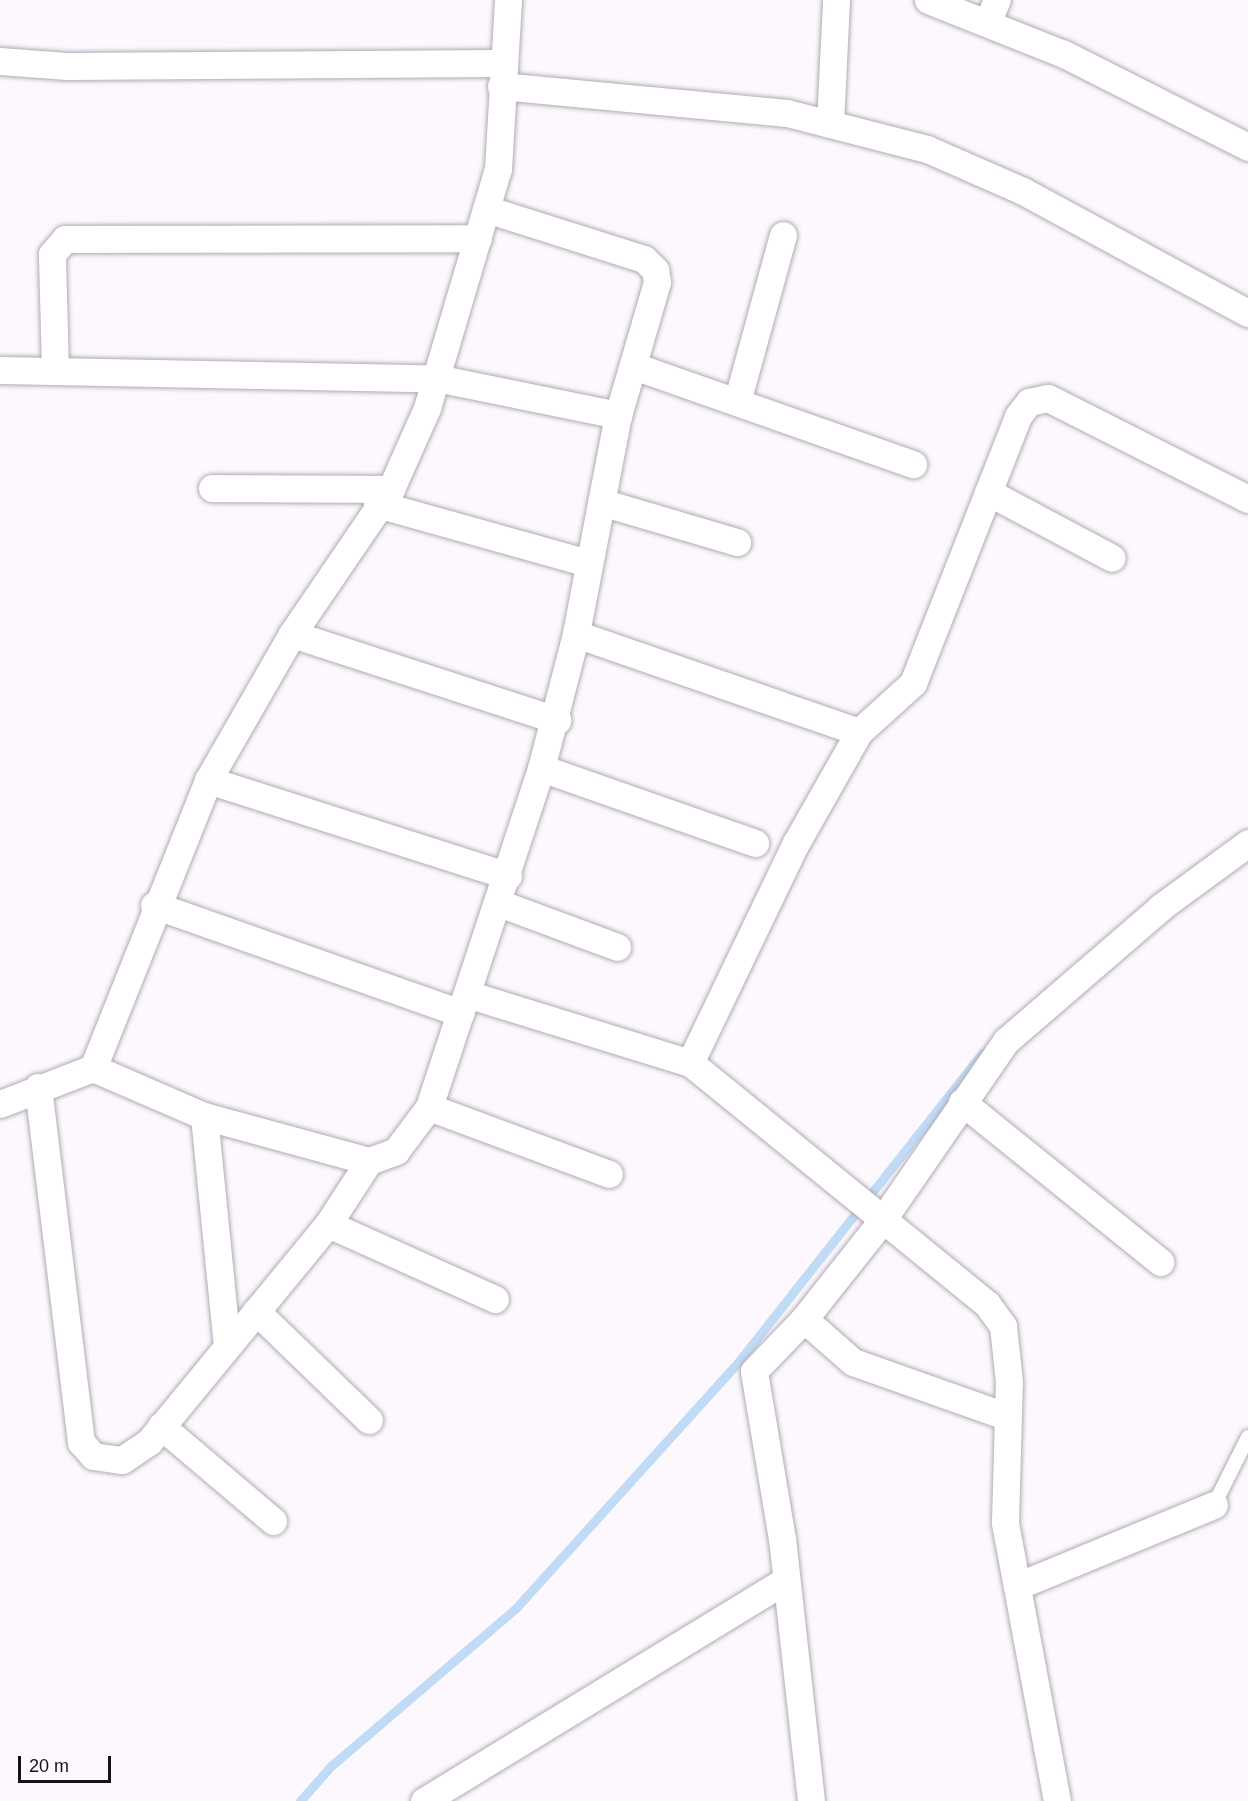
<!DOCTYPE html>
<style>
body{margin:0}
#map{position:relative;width:1248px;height:1801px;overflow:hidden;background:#fcf8fd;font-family:Helvetica,sans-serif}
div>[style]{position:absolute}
.stream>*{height:9px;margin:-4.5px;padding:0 4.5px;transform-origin:4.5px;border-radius:4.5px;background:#c0dbf5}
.roads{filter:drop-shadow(0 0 2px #b2a9b5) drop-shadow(0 0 2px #b2a9b5)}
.lane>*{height:14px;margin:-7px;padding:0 7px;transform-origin:7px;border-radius:7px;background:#fff}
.street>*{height:27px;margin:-13.5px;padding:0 13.5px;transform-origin:13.5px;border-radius:13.5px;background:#fff}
span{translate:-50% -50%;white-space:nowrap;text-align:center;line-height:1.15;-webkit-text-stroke:4.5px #fcf8fd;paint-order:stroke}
.scale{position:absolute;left:18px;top:1756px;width:93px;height:27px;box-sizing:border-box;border:3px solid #161217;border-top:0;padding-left:8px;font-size:18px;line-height:21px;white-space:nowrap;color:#161217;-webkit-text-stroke:4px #fcf8fd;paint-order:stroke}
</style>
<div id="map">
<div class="stream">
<div style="left:300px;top:1801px;width:47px;rotate:-48.5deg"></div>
<div style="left:331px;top:1766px;width:243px;rotate:-40.5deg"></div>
<div style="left:516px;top:1608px;width:326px;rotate:-47.9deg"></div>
<div style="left:735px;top:1366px;width:399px;rotate:-51.7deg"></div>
</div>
<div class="roads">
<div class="lane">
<div style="left:1214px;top:1505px;width:76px;rotate:-63.4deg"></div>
</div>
<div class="street">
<div style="left:928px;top:0;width:146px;rotate:21.7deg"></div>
<div style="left:1064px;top:54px;width:206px;rotate:26.8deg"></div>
<div style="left:987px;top:23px;width:25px;rotate:-67deg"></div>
<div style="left:0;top:61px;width:67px;rotate:4.3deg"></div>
<div style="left:67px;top:66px;width:437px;rotate:-0.4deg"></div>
<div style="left:501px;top:86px;width:287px;rotate:5.4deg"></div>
<div style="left:787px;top:113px;width:145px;rotate:14.4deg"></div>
<div style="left:927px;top:149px;width:105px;rotate:23.6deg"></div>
<div style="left:1023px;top:191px;width:256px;rotate:28.5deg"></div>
<div style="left:830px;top:124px;width:124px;rotate:-87.2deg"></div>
<div style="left:486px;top:209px;width:166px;rotate:17.6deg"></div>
<div style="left:644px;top:259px;width:16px;rotate:45deg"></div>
<div style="left:655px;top:270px;width:12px;rotate:81deg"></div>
<div style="left:657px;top:282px;width:139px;rotate:106.3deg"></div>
<div style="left:618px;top:415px;width:223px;rotate:100.9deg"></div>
<div style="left:576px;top:634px;width:138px;rotate:104.6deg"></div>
<div style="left:634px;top:366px;width:296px;rotate:19.4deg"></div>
<div style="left:0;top:370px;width:436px;rotate:1.1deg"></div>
<div style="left:436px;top:378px;width:186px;rotate:11.5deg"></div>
<div style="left:55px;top:371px;width:117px;rotate:-91.5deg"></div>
<div style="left:52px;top:254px;width:20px;rotate:-49deg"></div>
<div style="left:65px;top:239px;width:413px;rotate:-0.1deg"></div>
<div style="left:737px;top:402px;width:173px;rotate:-74.6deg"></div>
<div style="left:212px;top:488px;width:179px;rotate:0.3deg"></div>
<div style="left:988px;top:492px;width:140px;rotate:28deg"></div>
<div style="left:601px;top:502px;width:142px;rotate:16.4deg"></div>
<div style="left:377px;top:504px;width:220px;rotate:15.6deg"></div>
<div style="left:292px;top:634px;width:279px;rotate:18deg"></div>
<div style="left:576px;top:634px;width:299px;rotate:19.1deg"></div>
<div style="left:208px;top:780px;width:315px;rotate:17.7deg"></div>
<div style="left:499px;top:903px;width:126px;rotate:20.4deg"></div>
<div style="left:154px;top:905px;width:325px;rotate:19.4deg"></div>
<div style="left:467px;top:994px;width:233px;rotate:17.2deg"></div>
<div style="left:93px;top:1068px;width:310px;rotate:-68.2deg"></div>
<div style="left:208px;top:780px;width:168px;rotate:-60.1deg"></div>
<div style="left:292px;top:634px;width:176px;rotate:-55.7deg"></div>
<div style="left:391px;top:489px;width:89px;rotate:-66deg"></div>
<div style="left:427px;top:408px;width:249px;rotate:-73.5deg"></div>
<div style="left:498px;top:169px;width:169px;rotate:-86.6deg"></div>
<div style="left:38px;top:1087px;width:358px;rotate:83.1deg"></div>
<div style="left:81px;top:1442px;width:18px;rotate:49deg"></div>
<div style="left:93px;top:1456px;width:29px;rotate:8deg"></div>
<div style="left:122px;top:1460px;width:32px;rotate:-34deg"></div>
<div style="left:149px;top:1442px;width:282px;rotate:-50.6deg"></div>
<div style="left:328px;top:1224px;width:75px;rotate:-56.9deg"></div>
<div style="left:962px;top:1102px;width:255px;rotate:38.9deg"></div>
<div style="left:0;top:1104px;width:100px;rotate:-21.2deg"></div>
<div style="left:93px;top:1068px;width:121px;rotate:23.4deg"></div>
<div style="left:204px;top:1116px;width:171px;rotate:15.3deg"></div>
<div style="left:369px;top:1161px;width:29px;rotate:-20deg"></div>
<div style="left:396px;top:1151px;width:55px;rotate:-53.1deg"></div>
<div style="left:429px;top:1107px;width:357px;rotate:-71.7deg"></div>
<div style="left:541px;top:768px;width:227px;rotate:19.3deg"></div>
<div style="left:429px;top:1107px;width:192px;rotate:20.4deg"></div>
<div style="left:204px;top:1116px;width:231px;rotate:84.3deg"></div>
<div style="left:328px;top:1224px;width:183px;rotate:24.2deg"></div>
<div style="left:256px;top:1311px;width:157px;rotate:44deg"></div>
<div style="left:804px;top:1319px;width:65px;rotate:41.3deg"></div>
<div style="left:853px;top:1362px;width:164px;rotate:19.5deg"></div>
<div style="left:161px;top:1426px;width:147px;rotate:40.3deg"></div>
<div style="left:1017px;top:1586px;width:213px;rotate:-22.4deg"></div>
<div style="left:424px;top:1801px;width:424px;rotate:-31.4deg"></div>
<div style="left:811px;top:1801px;width:264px;rotate:-96.3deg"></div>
<div style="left:782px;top:1539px;width:170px;rotate:-99.5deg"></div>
<div style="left:754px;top:1371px;width:72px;rotate:-46.1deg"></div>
<div style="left:804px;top:1319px;width:124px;rotate:-51.6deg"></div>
<div style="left:881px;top:1222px;width:220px;rotate:-55.4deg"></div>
<div style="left:1006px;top:1041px;width:205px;rotate:-40.8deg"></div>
<div style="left:1161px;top:907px;width:108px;rotate:-36.3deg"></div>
<div style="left:1057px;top:1801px;width:284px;rotate:-100.6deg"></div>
<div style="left:1005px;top:1522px;width:140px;rotate:-88.4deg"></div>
<div style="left:1009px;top:1382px;width:56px;rotate:-96.1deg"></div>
<div style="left:1003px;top:1326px;width:27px;rotate:-126deg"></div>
<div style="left:987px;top:1304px;width:382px;rotate:-140.9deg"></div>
<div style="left:690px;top:1063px;width:244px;rotate:-64.3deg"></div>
<div style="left:796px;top:843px;width:128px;rotate:-60.4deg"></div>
<div style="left:859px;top:732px;width:73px;rotate:-42.2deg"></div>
<div style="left:913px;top:683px;width:287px;rotate:-68.5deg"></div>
<div style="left:1018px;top:416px;width:18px;rotate:-52deg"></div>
<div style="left:1029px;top:402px;width:19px;rotate:-12deg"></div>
<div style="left:1048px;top:398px;width:224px;rotate:26.8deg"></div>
</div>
</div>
<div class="scale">20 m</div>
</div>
